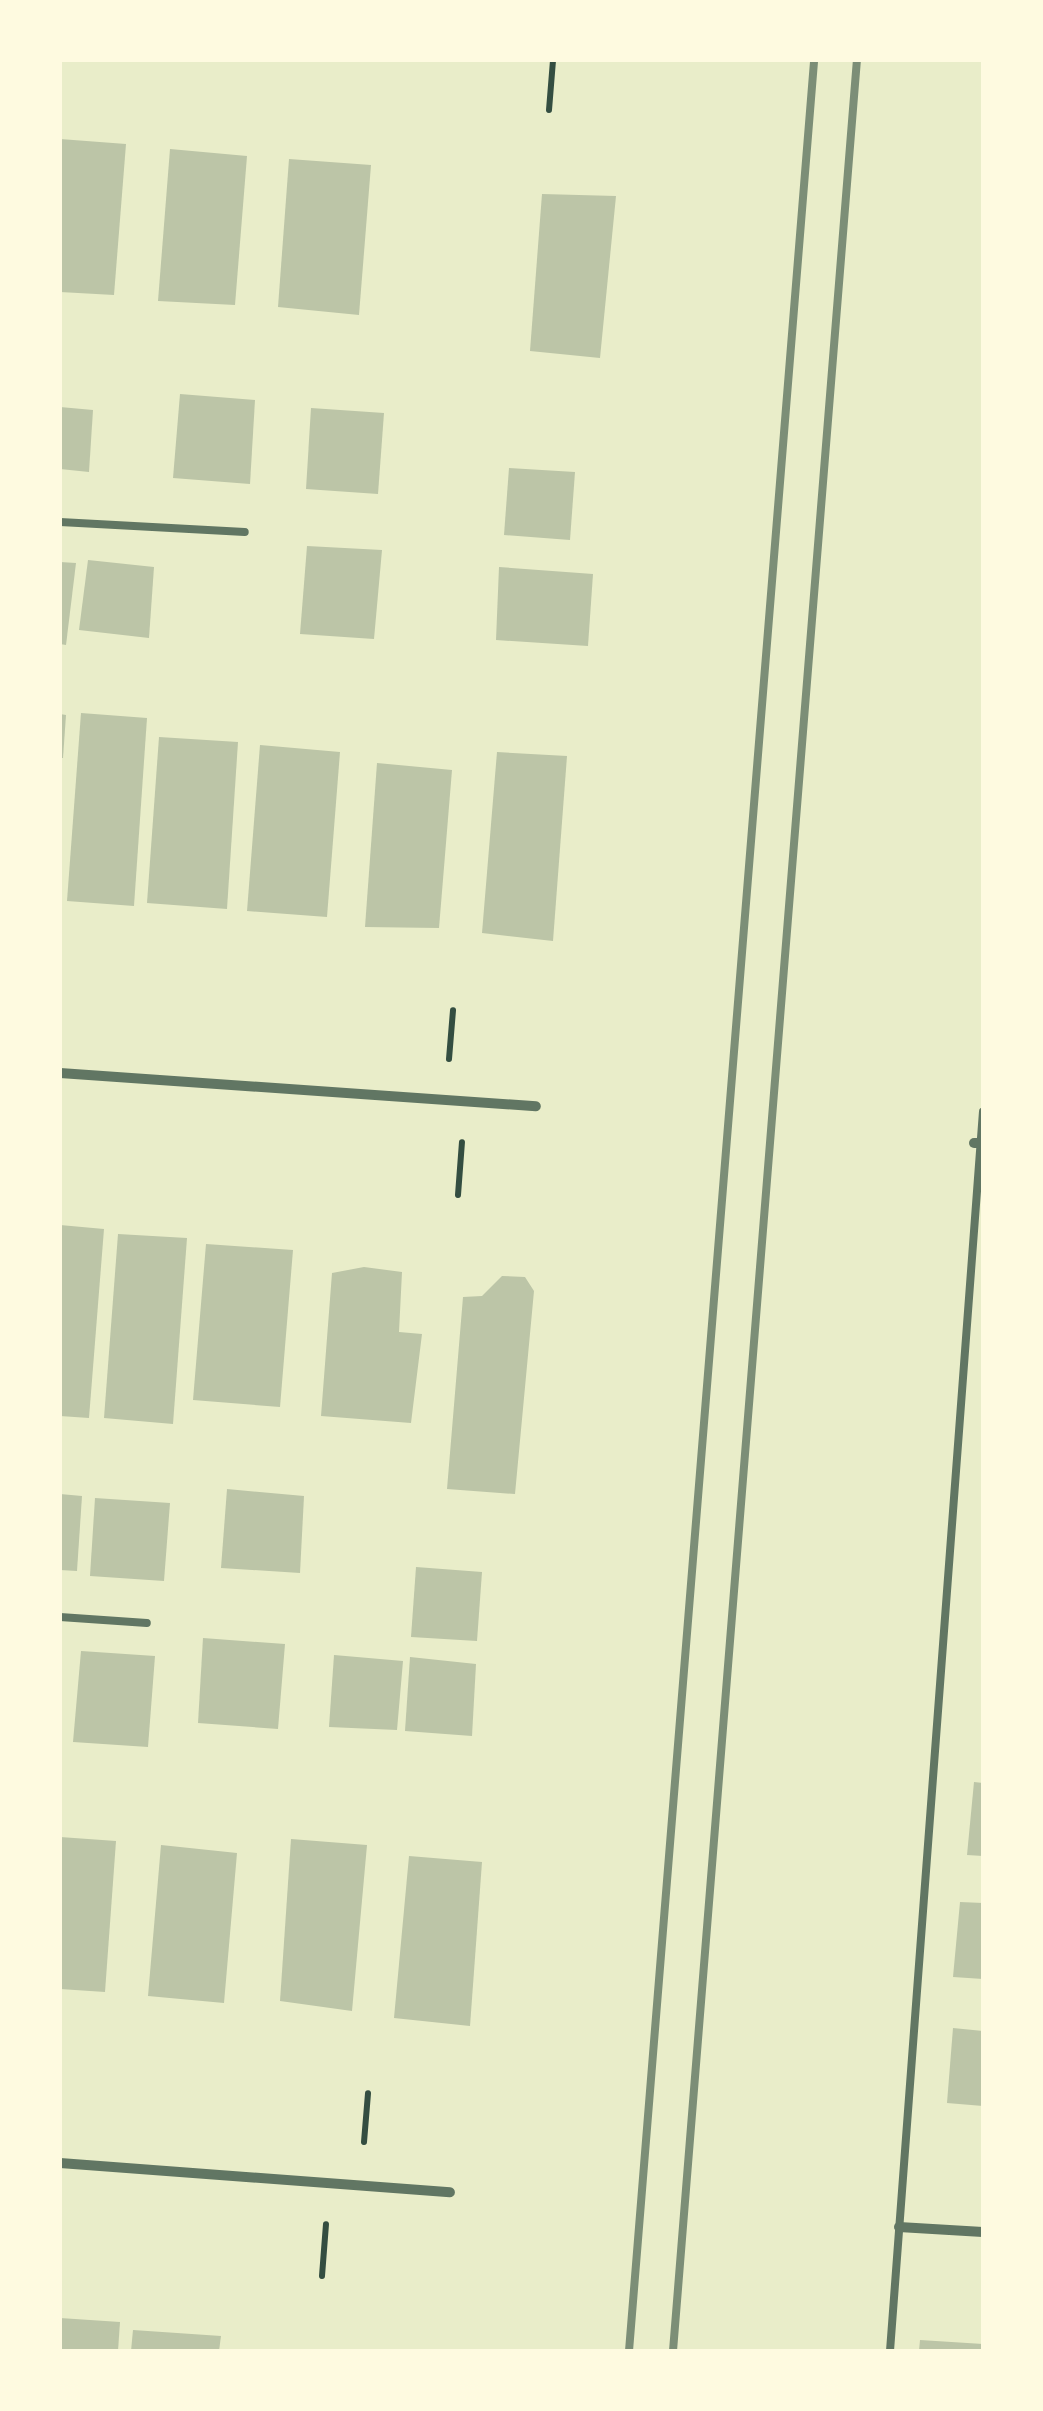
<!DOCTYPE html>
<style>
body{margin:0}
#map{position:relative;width:1043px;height:2411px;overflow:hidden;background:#e9edc9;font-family:"Noto Sans",sans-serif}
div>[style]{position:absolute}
.building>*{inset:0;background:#bcc5a7}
.path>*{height:6px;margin:-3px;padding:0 3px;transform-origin:3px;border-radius:3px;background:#344e41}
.service>*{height:8px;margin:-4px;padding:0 4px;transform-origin:4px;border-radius:4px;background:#617663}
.minor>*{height:10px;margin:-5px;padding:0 5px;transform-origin:5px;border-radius:5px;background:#617663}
.rail>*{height:8px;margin:-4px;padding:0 4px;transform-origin:4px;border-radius:4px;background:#7c8e77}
span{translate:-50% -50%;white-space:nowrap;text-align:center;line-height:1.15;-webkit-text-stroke:10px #fefae0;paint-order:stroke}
.frame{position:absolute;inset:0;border:62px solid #fefae0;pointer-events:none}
</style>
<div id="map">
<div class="building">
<div style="clip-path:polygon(60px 139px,126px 144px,114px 295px,60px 292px)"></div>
<div style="clip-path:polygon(170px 149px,247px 156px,235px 305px,158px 301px)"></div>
<div style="clip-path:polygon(289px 159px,371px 165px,359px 315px,278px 307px)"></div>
<div style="clip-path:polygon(542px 194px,616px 196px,600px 358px,530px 351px)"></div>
<div style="clip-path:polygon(180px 394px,255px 400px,250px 484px,173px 478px)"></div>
<div style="clip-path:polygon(60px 407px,93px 410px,89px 472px,60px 469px)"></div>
<div style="clip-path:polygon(311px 408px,384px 413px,378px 494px,306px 489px)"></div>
<div style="clip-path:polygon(509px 468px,575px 472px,570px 540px,504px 535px)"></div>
<div style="clip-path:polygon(307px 546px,382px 550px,374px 639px,300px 634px)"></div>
<div style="clip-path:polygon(88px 560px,154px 567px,149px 638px,79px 630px)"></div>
<div style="clip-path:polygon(60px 562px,76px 563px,66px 645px,60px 644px)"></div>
<div style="clip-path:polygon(499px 567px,593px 574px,588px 646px,496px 640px)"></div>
<div style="clip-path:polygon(81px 713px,147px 718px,134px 906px,67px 901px)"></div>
<div style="clip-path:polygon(60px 714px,66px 715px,63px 758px,60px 758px)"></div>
<div style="clip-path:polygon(159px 737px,238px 742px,227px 909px,147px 903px)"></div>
<div style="clip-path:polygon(260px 745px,340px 752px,327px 917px,247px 911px)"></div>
<div style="clip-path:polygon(497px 752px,567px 756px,553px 941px,482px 933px)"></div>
<div style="clip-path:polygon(377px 763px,452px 770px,439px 928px,365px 927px)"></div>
<div style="clip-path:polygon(60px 1225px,104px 1229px,89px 1418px,60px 1416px)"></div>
<div style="clip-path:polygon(118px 1234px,187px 1238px,173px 1424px,104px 1418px)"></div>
<div style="clip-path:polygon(206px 1244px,293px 1250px,280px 1407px,193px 1400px)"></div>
<div style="clip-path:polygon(364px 1267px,402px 1272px,399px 1332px,422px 1334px,411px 1423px,321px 1416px,332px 1273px)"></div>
<div style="clip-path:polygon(502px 1276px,525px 1277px,534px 1291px,515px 1494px,447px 1489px,463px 1297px,482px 1296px)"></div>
<div style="clip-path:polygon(227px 1489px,304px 1496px,300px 1573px,221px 1568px)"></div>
<div style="clip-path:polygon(60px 1494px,82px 1496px,77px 1571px,60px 1570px)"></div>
<div style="clip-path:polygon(95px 1498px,170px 1503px,164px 1581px,90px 1576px)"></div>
<div style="clip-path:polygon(416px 1567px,482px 1572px,477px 1641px,411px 1637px)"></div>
<div style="clip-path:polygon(203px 1638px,285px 1644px,278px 1729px,198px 1723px)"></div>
<div style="clip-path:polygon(81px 1651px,155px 1656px,148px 1747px,73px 1742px)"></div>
<div style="clip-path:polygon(334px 1655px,403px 1661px,397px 1730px,329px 1727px)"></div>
<div style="clip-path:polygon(410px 1657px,476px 1664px,472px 1736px,405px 1731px)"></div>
<div style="clip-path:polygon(974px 1782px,983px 1783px,983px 1856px,967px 1855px)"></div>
<div style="clip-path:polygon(60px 1837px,116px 1841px,105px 1992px,60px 1989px)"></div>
<div style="clip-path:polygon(291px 1839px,367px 1845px,352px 2011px,280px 2001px)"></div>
<div style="clip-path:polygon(161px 1845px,237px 1853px,224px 2003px,148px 1996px)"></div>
<div style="clip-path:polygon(409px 1856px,482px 1862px,470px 2026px,394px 2018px)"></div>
<div style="clip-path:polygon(960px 1902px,983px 1903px,983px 1979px,953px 1977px)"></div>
<div style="clip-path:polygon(953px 2028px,983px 2031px,983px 2106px,947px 2103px)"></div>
<div style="clip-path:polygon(60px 2318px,120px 2322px,118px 2351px,60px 2351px)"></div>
<div style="clip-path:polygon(133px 2330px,221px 2336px,219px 2351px,131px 2351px)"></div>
<div style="clip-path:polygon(920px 2340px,983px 2344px,983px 2351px,919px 2351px)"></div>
</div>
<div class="path">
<div style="left:549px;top:110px;width:50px;rotate:-85.4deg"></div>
<div style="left:449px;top:1059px;width:49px;rotate:-85.3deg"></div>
<div style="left:458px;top:1195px;width:53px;rotate:-85.7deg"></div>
<div style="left:364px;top:2142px;width:49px;rotate:-85.3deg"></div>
<div style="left:322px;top:2276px;width:52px;rotate:-85.6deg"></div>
</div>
<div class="service">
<div style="left:60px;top:522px;width:185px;rotate:3.1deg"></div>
<div style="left:60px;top:1617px;width:87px;rotate:3.9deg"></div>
<div style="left:890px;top:2351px;width:1243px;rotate:-85.71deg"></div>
</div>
<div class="minor">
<div style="left:60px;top:1073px;width:477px;rotate:4deg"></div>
<div style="left:974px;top:1143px;width:9px"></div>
<div style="left:60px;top:2163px;width:391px;rotate:4.3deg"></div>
<div style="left:899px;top:2227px;width:84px;rotate:3.4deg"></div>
</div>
<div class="rail">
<div style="left:629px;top:2351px;width:2298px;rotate:-85.38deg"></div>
<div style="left:673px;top:2351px;width:2298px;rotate:-85.41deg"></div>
</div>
<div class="frame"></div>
</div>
